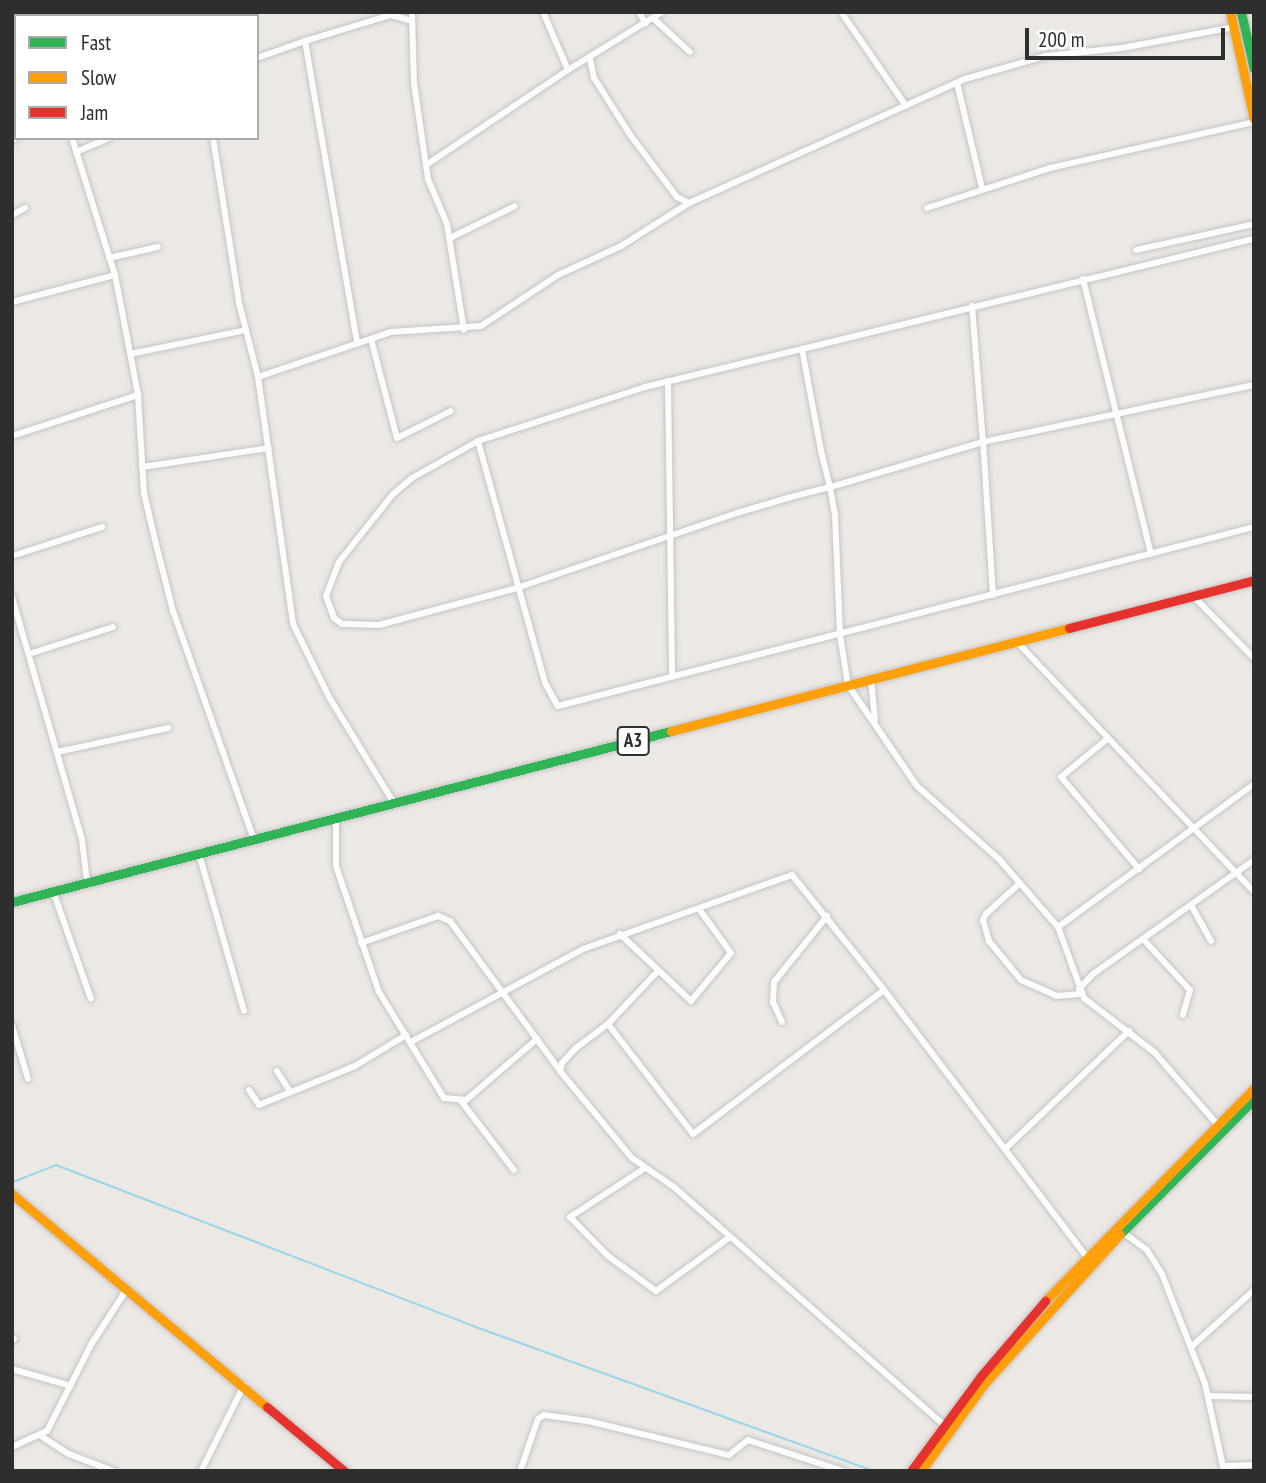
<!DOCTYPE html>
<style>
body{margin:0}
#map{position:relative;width:1266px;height:1483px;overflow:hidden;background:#ece8e4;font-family:"PT Sans Narrow",sans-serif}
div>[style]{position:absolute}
.stream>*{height:2px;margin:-1px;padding:0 1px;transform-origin:1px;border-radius:1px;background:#99d6ec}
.roads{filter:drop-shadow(0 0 2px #c5c4c5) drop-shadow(0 0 2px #c5c4c5)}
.street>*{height:6px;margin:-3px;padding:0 3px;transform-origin:3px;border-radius:3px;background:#fcfcfb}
.fast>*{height:9px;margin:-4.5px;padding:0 4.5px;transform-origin:4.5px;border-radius:4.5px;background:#30b455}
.slow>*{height:9px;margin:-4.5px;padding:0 4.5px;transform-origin:4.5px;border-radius:4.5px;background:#ff9f0a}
.jam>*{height:9px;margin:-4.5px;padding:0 4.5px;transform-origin:4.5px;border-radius:4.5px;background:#e5322d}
span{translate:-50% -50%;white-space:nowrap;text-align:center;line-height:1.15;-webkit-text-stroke:5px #fff;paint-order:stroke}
.shield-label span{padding:2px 5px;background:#fff;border:2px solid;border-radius:5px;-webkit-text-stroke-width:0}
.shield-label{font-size:19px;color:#2e2e2e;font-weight:700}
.frame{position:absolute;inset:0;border:14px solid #2e2e2e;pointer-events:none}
.legend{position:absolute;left:14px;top:14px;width:245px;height:126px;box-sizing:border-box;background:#fff;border:2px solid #ababab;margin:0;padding:9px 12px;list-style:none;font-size:21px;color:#2e2e2e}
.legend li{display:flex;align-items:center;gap:14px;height:35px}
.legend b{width:35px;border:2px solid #ababab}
.scale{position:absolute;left:1025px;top:28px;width:200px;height:32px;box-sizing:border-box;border:4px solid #2e2e2e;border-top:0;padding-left:9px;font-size:21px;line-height:24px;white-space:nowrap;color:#2e2e2e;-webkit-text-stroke:5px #fff;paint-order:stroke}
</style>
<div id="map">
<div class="stream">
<div style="left:13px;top:1182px;width:46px;rotate:-21.6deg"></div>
<div style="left:56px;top:1165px;width:447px;rotate:21.1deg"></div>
<div style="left:473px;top:1326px;width:425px;rotate:19.9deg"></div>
</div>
<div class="roads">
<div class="street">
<div style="left:412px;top:12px;width:71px;rotate:88.4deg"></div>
<div style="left:414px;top:83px;width:97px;rotate:81.7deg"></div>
<div style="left:428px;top:179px;width:49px;rotate:67.1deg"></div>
<div style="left:447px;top:224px;width:107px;rotate:80.9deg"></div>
<div style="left:543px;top:12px;width:63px;rotate:66.7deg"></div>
<div style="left:568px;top:70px;width:110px;rotate:-31.7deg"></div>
<div style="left:639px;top:12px;width:13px;rotate:61deg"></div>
<div style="left:841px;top:12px;width:114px;rotate:55.3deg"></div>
<div style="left:97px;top:16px;width:8px;rotate:-30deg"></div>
<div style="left:653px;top:18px;width:50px;rotate:42.6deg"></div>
<div style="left:305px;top:41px;width:90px;rotate:-16.8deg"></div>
<div style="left:391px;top:15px;width:19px;rotate:16deg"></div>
<div style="left:257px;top:58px;width:51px;rotate:-19.5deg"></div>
<div style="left:305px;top:41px;width:305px;rotate:80.2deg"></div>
<div style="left:590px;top:59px;width:19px;rotate:78deg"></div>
<div style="left:594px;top:78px;width:69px;rotate:57.5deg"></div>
<div style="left:631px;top:136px;width:76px;rotate:53deg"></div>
<div style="left:677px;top:197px;width:13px;rotate:27deg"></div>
<div style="left:957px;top:83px;width:108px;rotate:76.6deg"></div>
<div style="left:72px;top:138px;width:144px;rotate:72.6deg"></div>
<div style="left:115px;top:275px;width:122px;rotate:79.1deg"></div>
<div style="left:138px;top:395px;width:98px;rotate:86.5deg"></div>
<div style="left:144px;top:493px;width:48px;rotate:76.8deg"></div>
<div style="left:155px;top:540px;width:73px;rotate:75.8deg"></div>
<div style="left:173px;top:611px;width:243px;rotate:70.5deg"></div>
<div style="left:213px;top:138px;width:167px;rotate:81deg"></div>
<div style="left:239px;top:303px;width:76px;rotate:75.6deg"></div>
<div style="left:258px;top:377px;width:249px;rotate:81.9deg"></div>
<div style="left:293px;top:624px;width:81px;rotate:63.7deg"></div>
<div style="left:329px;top:697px;width:124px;rotate:58.5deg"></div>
<div style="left:12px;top:140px;width:4px;rotate:-27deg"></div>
<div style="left:76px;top:152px;width:36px;rotate:-23deg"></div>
<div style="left:426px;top:165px;width:171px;rotate:-33.8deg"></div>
<div style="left:927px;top:208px;width:129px;rotate:-18deg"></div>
<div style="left:1050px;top:168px;width:209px;rotate:-12.7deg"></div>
<div style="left:12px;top:215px;width:15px;rotate:-28deg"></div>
<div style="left:450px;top:238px;width:72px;rotate:-26.2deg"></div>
<div style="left:1136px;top:250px;width:121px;rotate:-12.4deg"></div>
<div style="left:109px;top:258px;width:50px;rotate:-12.7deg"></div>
<div style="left:1083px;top:279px;width:283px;rotate:76.1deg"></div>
<div style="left:12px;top:302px;width:106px;rotate:-14.7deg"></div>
<div style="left:972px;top:306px;width:136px;rotate:85.4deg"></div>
<div style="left:983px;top:442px;width:277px;rotate:-11.9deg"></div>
<div style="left:371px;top:339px;width:102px;rotate:75.3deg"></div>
<div style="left:397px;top:438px;width:60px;rotate:-26.6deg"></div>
<div style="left:802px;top:349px;width:465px;rotate:-13.7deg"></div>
<div style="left:130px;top:354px;width:118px;rotate:-11.7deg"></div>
<div style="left:258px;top:377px;width:140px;rotate:-18.7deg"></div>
<div style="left:391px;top:332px;width:90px;rotate:-3.8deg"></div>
<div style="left:481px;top:326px;width:92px;rotate:-33.5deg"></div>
<div style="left:558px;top:275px;width:69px;rotate:-24.7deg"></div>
<div style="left:621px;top:246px;width:80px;rotate:-32.3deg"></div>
<div style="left:689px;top:203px;width:303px;rotate:-24.2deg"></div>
<div style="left:965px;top:79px;width:83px;rotate:-16deg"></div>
<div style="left:1045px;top:56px;width:77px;rotate:-5.9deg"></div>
<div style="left:1122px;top:48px;width:114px;rotate:-10.6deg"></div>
<div style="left:668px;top:381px;width:295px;rotate:89.2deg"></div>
<div style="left:12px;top:436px;width:133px;rotate:-18deg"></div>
<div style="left:478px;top:441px;width:251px;rotate:74.5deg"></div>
<div style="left:545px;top:683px;width:26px;rotate:61deg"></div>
<div style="left:558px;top:706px;width:719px;rotate:-14.42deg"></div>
<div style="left:142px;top:467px;width:128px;rotate:-8.5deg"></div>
<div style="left:12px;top:556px;width:95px;rotate:-17.9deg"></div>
<div style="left:993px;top:595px;width:153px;rotate:-93.7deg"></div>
<div style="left:983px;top:442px;width:138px;rotate:163.5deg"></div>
<div style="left:851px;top:481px;width:22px;rotate:164deg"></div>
<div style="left:830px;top:487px;width:40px;rotate:165.6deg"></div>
<div style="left:791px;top:497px;width:56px;rotate:163.5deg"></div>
<div style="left:737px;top:513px;width:232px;rotate:161.2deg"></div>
<div style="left:517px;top:588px;width:143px;rotate:165deg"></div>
<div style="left:379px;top:625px;width:37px;rotate:-178deg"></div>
<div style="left:342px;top:624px;width:10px;rotate:-143deg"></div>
<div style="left:334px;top:618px;width:23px;rotate:-110deg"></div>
<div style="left:326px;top:596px;width:36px;rotate:-69deg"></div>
<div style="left:339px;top:562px;width:87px;rotate:-51.5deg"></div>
<div style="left:393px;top:494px;width:25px;rotate:-40deg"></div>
<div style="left:412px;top:478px;width:76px;rotate:-29.3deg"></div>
<div style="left:478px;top:441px;width:176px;rotate:-17.9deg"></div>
<div style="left:645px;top:387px;width:162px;rotate:-13.6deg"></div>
<div style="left:802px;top:349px;width:104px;rotate:79.4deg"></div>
<div style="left:821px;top:451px;width:37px;rotate:76deg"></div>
<div style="left:830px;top:487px;width:28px;rotate:80deg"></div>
<div style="left:835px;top:515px;width:120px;rotate:87.6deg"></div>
<div style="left:840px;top:635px;width:51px;rotate:80.9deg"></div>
<div style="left:848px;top:685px;width:122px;rotate:55.7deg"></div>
<div style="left:917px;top:786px;width:110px;rotate:41.7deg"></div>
<div style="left:999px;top:859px;width:90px;rotate:49.1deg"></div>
<div style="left:12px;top:597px;width:253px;rotate:73.9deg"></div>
<div style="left:82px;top:840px;width:42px;rotate:83.2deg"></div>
<div style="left:1194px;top:597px;width:86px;rotate:45.5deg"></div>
<div style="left:1017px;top:642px;width:344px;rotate:46.5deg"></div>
<div style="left:29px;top:654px;width:88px;rotate:-17.8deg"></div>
<div style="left:871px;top:679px;width:41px;rotate:84.4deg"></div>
<div style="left:1106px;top:740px;width:58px;rotate:140.6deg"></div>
<div style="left:1061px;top:777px;width:121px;rotate:49.7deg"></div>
<div style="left:57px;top:752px;width:114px;rotate:-12.2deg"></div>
<div style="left:336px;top:819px;width:47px;rotate:90deg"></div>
<div style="left:336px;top:866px;width:133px;rotate:71.2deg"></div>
<div style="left:379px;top:992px;width:124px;rotate:58.5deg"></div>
<div style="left:444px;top:1098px;width:22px;rotate:5deg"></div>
<div style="left:466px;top:1100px;width:94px;rotate:-40.7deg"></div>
<div style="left:199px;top:854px;width:163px;rotate:74deg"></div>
<div style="left:1020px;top:883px;width:46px;rotate:137.6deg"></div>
<div style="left:986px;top:914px;width:7px;rotate:117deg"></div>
<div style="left:983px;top:920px;width:22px;rotate:74deg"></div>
<div style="left:989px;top:941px;width:50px;rotate:50.6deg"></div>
<div style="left:1021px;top:980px;width:39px;rotate:24deg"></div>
<div style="left:1057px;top:996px;width:25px;rotate:-5deg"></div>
<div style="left:53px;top:891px;width:114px;rotate:70.6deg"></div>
<div style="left:1191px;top:905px;width:41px;rotate:60.9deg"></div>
<div style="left:620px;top:934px;width:98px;rotate:43.3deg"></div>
<div style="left:691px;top:1001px;width:62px;rotate:-50.2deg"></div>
<div style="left:731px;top:953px;width:54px;rotate:-126deg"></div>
<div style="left:1143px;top:939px;width:69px;rotate:47.3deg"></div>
<div style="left:1190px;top:990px;width:26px;rotate:106deg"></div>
<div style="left:361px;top:943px;width:82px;rotate:-19.3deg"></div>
<div style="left:438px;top:916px;width:13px;rotate:23deg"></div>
<div style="left:450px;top:921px;width:186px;rotate:53.7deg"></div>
<div style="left:560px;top:1071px;width:113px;rotate:50.4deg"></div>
<div style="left:632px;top:1158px;width:51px;rotate:34.6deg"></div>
<div style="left:674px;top:1187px;width:360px;rotate:41.4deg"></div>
<div style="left:1079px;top:989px;width:21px;rotate:-47deg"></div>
<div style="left:1093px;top:974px;width:197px;rotate:-35.3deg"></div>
<div style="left:782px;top:1022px;width:22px;rotate:-114deg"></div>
<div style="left:773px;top:1002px;width:20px;rotate:-87deg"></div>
<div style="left:774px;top:982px;width:85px;rotate:-51.2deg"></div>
<div style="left:608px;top:1024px;width:73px;rotate:-46.7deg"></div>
<div style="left:12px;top:1025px;width:56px;rotate:73.5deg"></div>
<div style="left:411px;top:1042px;width:196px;rotate:-28.4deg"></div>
<div style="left:583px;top:949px;width:222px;rotate:-19.5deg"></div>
<div style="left:792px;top:875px;width:147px;rotate:51.3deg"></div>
<div style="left:277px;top:1071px;width:25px;rotate:58deg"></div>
<div style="left:560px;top:1071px;width:8px;rotate:-76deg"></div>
<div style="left:562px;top:1063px;width:21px;rotate:-47deg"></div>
<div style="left:576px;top:1048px;width:40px;rotate:-37deg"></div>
<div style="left:608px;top:1024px;width:139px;rotate:52.3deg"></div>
<div style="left:693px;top:1134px;width:239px;rotate:-37deg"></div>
<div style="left:884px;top:990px;width:334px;rotate:52.8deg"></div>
<div style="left:249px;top:1090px;width:18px;rotate:56deg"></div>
<div style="left:259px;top:1105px;width:104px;rotate:-22.1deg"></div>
<div style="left:355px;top:1066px;width:60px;rotate:-31.3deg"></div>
<div style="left:461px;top:1101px;width:87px;rotate:52.5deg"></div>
<div style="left:1217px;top:1124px;width:96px;rotate:-131.2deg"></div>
<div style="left:1154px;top:1052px;width:88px;rotate:-142.4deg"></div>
<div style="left:1084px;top:998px;width:76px;rotate:-110.1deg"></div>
<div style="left:1058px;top:927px;width:243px;rotate:-36.1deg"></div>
<div style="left:1006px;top:1148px;width:170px;rotate:-43.6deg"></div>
<div style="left:645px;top:1168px;width:90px;rotate:146.8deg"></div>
<div style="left:570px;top:1217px;width:54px;rotate:45.7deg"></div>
<div style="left:608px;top:1256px;width:59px;rotate:36.1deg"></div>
<div style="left:656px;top:1291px;width:92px;rotate:-36.1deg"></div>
<div style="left:1121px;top:1231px;width:32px;rotate:36deg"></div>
<div style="left:1147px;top:1250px;width:28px;rotate:58deg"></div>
<div style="left:1162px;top:1274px;width:118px;rotate:68.6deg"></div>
<div style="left:1205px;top:1384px;width:89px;rotate:77.7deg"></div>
<div style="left:12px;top:1341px;width:3px;rotate:-45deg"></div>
<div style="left:1191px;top:1347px;width:85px;rotate:-42.1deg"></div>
<div style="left:12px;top:1369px;width:61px;rotate:16.1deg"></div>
<div style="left:1208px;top:1396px;width:46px;rotate:1.2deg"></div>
<div style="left:41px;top:1436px;width:33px;rotate:33deg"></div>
<div style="left:69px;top:1454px;width:47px;rotate:21.1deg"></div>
<div style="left:12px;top:1447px;width:38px;rotate:-25deg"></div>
<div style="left:47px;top:1431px;width:99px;rotate:-62.9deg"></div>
<div style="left:92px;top:1343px;width:64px;rotate:-57.1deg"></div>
<div style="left:1223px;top:1466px;width:31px;rotate:-2deg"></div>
<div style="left:201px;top:1471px;width:96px;rotate:-63.4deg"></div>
<div style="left:520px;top:1471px;width:55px;rotate:-70.9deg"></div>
<div style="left:538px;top:1419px;width:7px;rotate:-34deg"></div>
<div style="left:544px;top:1415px;width:44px;rotate:7.8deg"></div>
<div style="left:588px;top:1421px;width:145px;rotate:13.6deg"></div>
<div style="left:729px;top:1455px;width:24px;rotate:-38deg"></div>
<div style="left:748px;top:1440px;width:100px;rotate:18.1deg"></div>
</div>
<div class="fast">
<div style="left:1241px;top:12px;width:58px;rotate:77.2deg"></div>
<div style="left:12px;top:902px;width:681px;rotate:-14.55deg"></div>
<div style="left:1120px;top:1234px;width:190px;rotate:-45.2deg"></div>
</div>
<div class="slow">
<div style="left:1230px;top:12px;width:110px;rotate:77.4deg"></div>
<div style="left:671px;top:731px;width:411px;rotate:-14.5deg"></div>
<div style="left:12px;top:1194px;width:332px;rotate:39.9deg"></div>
<div style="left:1045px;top:1301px;width:298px;rotate:-45.5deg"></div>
<div style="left:921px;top:1471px;width:107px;rotate:-54.1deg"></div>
<div style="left:984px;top:1384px;width:202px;rotate:-47.8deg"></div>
</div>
<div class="jam">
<div style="left:1069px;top:628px;width:191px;rotate:-14.5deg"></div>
<div style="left:267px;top:1407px;width:100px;rotate:39.7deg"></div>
<div style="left:911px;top:1471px;width:118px;rotate:-53.6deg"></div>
<div style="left:981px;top:1376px;width:99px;rotate:-49.5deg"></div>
</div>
</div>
<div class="shield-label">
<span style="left:633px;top:741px">A3</span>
</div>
<div class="frame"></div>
<ul class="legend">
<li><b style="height:9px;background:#30b455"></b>Fast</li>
<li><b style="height:9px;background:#ff9f0a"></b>Slow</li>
<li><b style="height:9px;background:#e5322d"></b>Jam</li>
</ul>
<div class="scale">200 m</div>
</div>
